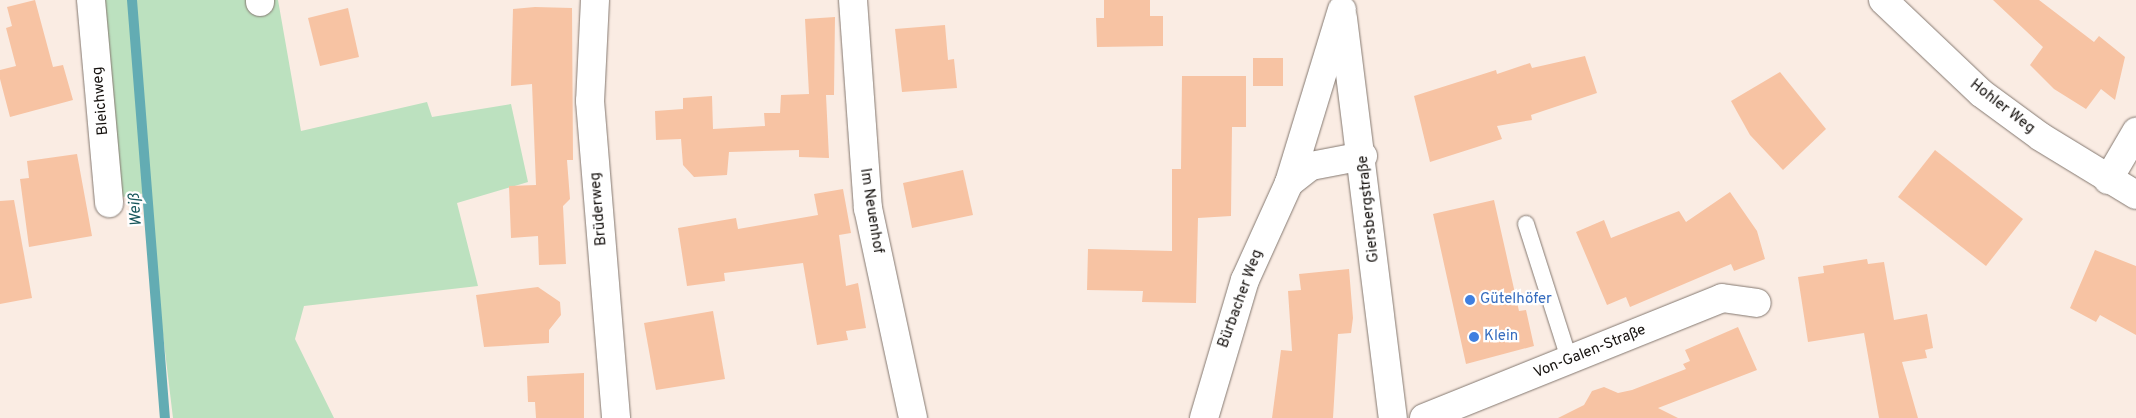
<!DOCTYPE html>
<meta charset="utf-8">
<style>
body{margin:0}
#map{position:relative;width:2136px;height:418px;overflow:hidden;background:#faece3;font-family:Overpass,sans-serif}
div>[style]{position:absolute}
.green>*{inset:0;background:#bce1bf}
.stream>*{height:10px;margin:-5px;padding:0 5px;transform-origin:5px;border-radius:5px;background:#63acb3}
.building>*{inset:0;background:#f7c3a3}
.roads{filter:drop-shadow(0 0 1px #847870) drop-shadow(0 0 1px #847870)}
.service>*{height:16px;margin:-8px;padding:0 8px;transform-origin:8px;border-radius:8px;background:#fff}
.minor>*{height:28px;margin:-14px;padding:0 14px;transform-origin:14px;border-radius:14px;background:#fff}
.tertiary>*{height:28px;margin:-14px;padding:0 14px;transform-origin:14px;border-radius:14px;background:#fff}
.dots>*{width:14px;height:14px;translate:-50% -50%;box-sizing:border-box;border:2px solid #fff;border-radius:50%}
span{translate:-50% -50%;white-space:nowrap;text-align:center;line-height:1.15;-webkit-text-stroke:4.5px #fff;paint-order:stroke}
.street-label{font-size:15px;color:#15110e}
.shop-label{font-size:15px;color:#366cbe}
.left{translate:0 -50%;text-align:left}
.water-label{font-size:16px;color:#18575c;font-style:italic}
</style>
<div id="map">
<div class="green">
<div style="clip-path:polygon(98px 0,278px 0,301px 131px,427px 102px,432px 117px,511px 104px,528px 182px,457px 203px,478px 286px,304px 306px,295px 339px,334px 418px,173px 418px,146px 193px,116px 198px)"></div>
</div>
<div class="stream">
<div style="left:132px;top:0;width:419px;rotate:85.5deg"></div>
</div>
<div class="building">
<div style="clip-path:polygon(35px 0,53px 67px,63px 65px,73px 100px,10px 117px,0 79px,0 70px,16px 66px,6px 28px,12px 26px,7px 7px)"></div>
<div style="clip-path:polygon(1104px 0,1150px 0,1150px 16px,1163px 16px,1163px 46px,1097px 47px,1096px 18px,1104px 18px)"></div>
<div style="clip-path:polygon(1993px 0,2039px 0,2094px 42px,2099px 36px,2125px 57px,2115px 100px,2101px 89px,2086px 109px,2054px 89px,2030px 65px,2043px 47px)"></div>
<div style="clip-path:polygon(535px 7px,572px 8px,573px 160px,567px 160px,570px 199px,563px 206px,566px 264px,539px 265px,538px 236px,511px 238px,509px 186px,536px 185px,532px 84px,511px 86px,513px 9px)"></div>
<div style="clip-path:polygon(348px 8px,359px 57px,320px 66px,308px 18px)"></div>
<div style="clip-path:polygon(835px 17px,834px 95px,826px 95px,829px 158px,799px 157px,799px 150px,729px 152px,727px 175px,694px 177px,683px 165px,681px 139px,656px 140px,655px 111px,683px 109px,683px 98px,712px 96px,713px 129px,765px 126px,764px 113px,780px 113px,781px 95px,809px 94px,805px 19px)"></div>
<div style="clip-path:polygon(945px 25px,948px 60px,954px 59px,957px 88px,902px 92px,895px 29px)"></div>
<div style="clip-path:polygon(1585px 56px,1597px 93px,1531px 115px,1532px 120px,1497px 126px,1502px 139px,1430px 162px,1414px 96px,1496px 70px,1497px 74px,1530px 63px,1532px 68px)"></div>
<div style="clip-path:polygon(1253px 58px,1283px 58px,1283px 86px,1253px 86px)"></div>
<div style="clip-path:polygon(1780px 72px,1826px 129px,1783px 170px,1750px 135px,1731px 101px)"></div>
<div style="clip-path:polygon(1182px 76px,1246px 76px,1246px 127px,1232px 127px,1231px 216px,1198px 218px,1196px 303px,1142px 302px,1143px 291px,1087px 290px,1088px 249px,1172px 251px,1172px 169px,1181px 169px)"></div>
<div style="clip-path:polygon(1935px 150px,2023px 219px,1986px 266px,1898px 197px)"></div>
<div style="clip-path:polygon(77px 154px,92px 236px,29px 247px,20px 179px,29px 178px,27px 161px)"></div>
<div style="clip-path:polygon(963px 170px,973px 215px,912px 228px,903px 183px)"></div>
<div style="clip-path:polygon(843px 189px,851px 233px,839px 235px,846px 286px,858px 283px,866px 328px,846px 331px,848px 340px,817px 345px,803px 263px,724px 273px,725px 281px,687px 286px,678px 228px,736px 218px,738px 229px,818px 215px,814px 194px)"></div>
<div style="clip-path:polygon(1730px 192px,1757px 231px,1765px 259px,1734px 271px,1731px 264px,1630px 307px,1626px 297px,1607px 305px,1576px 232px,1604px 220px,1611px 238px,1679px 211px,1686px 222px)"></div>
<div style="clip-path:polygon(14px 200px,32px 298px,0 304px,0 201px)"></div>
<div style="clip-path:polygon(1494px 200px,1519px 311px,1526px 310px,1534px 346px,1466px 364px,1433px 214px)"></div>
<div style="clip-path:polygon(2095px 250px,2136px 266px,2136px 335px,2100px 315px,2096px 322px,2070px 308px)"></div>
<div style="clip-path:polygon(1867px 259px,1868px 264px,1884px 262px,1894px 320px,1927px 314px,1933px 348px,1925px 350px,1927px 358px,1902px 362px,1918px 418px,1879px 418px,1864px 333px,1808px 342px,1798px 277px,1824px 273px,1823px 266px)"></div>
<div style="clip-path:polygon(1349px 269px,1353px 318px,1351px 333px,1338px 334px,1333px 418px,1272px 418px,1281px 350px,1292px 351px,1288px 291px,1301px 290px,1299px 274px)"></div>
<div style="clip-path:polygon(538px 287px,560px 302px,561px 315px,549px 330px,549px 343px,484px 347px,476px 295px)"></div>
<div style="clip-path:polygon(713px 311px,725px 379px,656px 390px,644px 323px)"></div>
<div style="clip-path:polygon(1738px 327px,1757px 370px,1658px 408px,1678px 418px,1558px 418px,1584px 405px,1592px 391px,1604px 387px,1618px 393px,1632px 390px,1686px 369px,1683px 364px,1690px 361px,1685px 350px)"></div>
<div style="clip-path:polygon(584px 373px,584px 418px,536px 418px,535px 402px,528px 402px,527px 376px)"></div>
</div>
<div class="roads">
<div class="service">
<div style="left:1526px;top:224px;width:142px;rotate:72.3deg"></div>
</div>
<div class="minor">
<div style="left:91px;top:0;width:204px;rotate:84.9deg"></div>
<div style="left:260px;top:0;width:2px;rotate:90deg"></div>
<div style="left:853px;top:0;width:209px;rotate:85.9deg"></div>
<div style="left:868px;top:208px;width:215px;rotate:77.9deg"></div>
<div style="left:2108px;top:180px;width:56px;rotate:-59.7deg"></div>
<div style="left:1424px;top:418px;width:321px;rotate:-21.9deg"></div>
<div style="left:1722px;top:298px;width:35px;rotate:8deg"></div>
</div>
<div class="tertiary">
<div style="left:595px;top:0;width:101px;rotate:92.8deg"></div>
<div style="left:590px;top:101px;width:318px;rotate:85.3deg"></div>
<div style="left:1883px;top:0;width:135px;rotate:43.5deg"></div>
<div style="left:1981px;top:93px;width:74px;rotate:36.3deg"></div>
<div style="left:2041px;top:137px;width:111px;rotate:31.4deg"></div>
<div style="left:1343px;top:18px;width:403px;rotate:82.9deg"></div>
<div style="left:1289px;top:183px;width:28px;rotate:-38deg"></div>
<div style="left:1311px;top:166px;width:53px;rotate:-10.9deg"></div>
<div style="left:1204px;top:418px;width:144px;rotate:-73.5deg"></div>
<div style="left:1245px;top:280px;width:107px;rotate:-65.6deg"></div>
<div style="left:1289px;top:183px;width:181px;rotate:-73deg"></div>
</div>
</div>
<div class="dots">
<div style="left:1470px;top:300px;background:#3f7fe0"></div>
<div style="left:1474px;top:337px;background:#3f7fe0"></div>
</div>
<div class="street-label">
<span style="left:101px;top:101px;rotate:-95deg">Bleichweg</span>
<span style="left:2002px;top:107px;rotate:38deg">Hohler Weg</span>
<span style="left:599px;top:209px;rotate:-95deg">Brüderweg</span>
<span style="left:1369px;top:209px;rotate:-96deg">Giersbergstraße</span>
<span style="left:871px;top:211px;rotate:81deg">Im Neuenhof</span>
<span style="left:1241px;top:299px;rotate:-70deg">Bürbacher Weg</span>
<span style="left:1590px;top:352px;rotate:-22deg">Von-Galen-Straße</span>
</div>
<div class="shop-label">
<span class="left" style="left:1480px;top:300px">Gütelhöfer</span>
<span class="left" style="left:1484px;top:337px">Klein</span>
</div>
<div class="water-label">
<span style="left:136px;top:210px;rotate:-94deg">Weiß</span>
</div>
</div>
